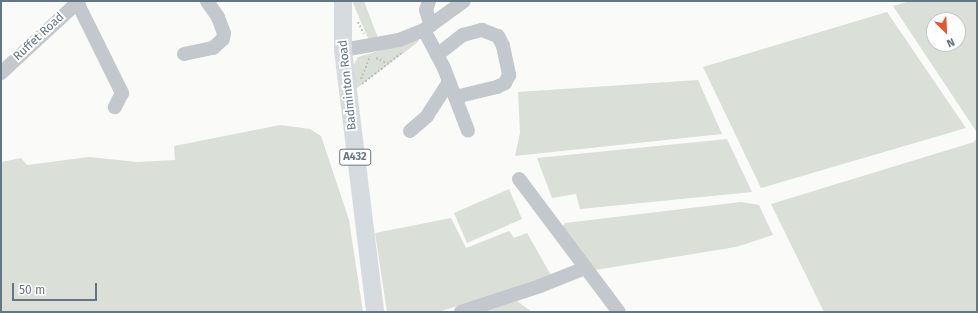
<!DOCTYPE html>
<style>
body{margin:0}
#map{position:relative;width:978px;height:313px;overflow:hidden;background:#fafaf8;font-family:"Fira Sans",sans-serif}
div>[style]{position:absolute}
.green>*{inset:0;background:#dadfd7}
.path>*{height:2px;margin-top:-1px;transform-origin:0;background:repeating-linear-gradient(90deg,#bbbfc2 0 2px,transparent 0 4px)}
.minor>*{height:14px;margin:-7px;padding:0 7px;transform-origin:7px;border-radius:7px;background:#c3c8cc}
.major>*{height:18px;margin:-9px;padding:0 9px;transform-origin:9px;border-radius:9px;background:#d6dbdf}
span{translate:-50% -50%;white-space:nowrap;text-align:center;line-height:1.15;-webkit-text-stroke:4px #fff;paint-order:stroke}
.shield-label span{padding:1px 3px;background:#fff;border:1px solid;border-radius:3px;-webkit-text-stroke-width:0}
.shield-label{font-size:11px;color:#657683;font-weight:700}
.street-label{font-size:12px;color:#657683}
.frame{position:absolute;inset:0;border:2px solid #657683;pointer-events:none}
.north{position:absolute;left:926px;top:12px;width:40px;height:40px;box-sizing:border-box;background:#fff;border:1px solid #c1c8cd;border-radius:50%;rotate:156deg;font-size:11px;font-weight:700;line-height:16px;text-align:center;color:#657683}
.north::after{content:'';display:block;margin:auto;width:14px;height:18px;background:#e4572e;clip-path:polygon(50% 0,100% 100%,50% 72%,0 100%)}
.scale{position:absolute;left:12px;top:283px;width:85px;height:18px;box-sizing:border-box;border:2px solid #657683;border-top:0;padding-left:5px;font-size:12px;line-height:14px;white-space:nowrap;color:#657683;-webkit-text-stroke:3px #fff;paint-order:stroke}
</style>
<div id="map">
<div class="green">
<div style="clip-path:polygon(352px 1px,364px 1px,378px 38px,368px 38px)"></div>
<div style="clip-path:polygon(evenodd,910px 1px,977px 1px,976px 131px,893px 6px,910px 1px,934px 20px,958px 20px,958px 44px,934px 44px,934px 20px)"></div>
<div style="clip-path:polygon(887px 12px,966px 128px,761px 188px,703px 67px)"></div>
<div style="clip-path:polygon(419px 39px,418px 42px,353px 91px,352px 68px,358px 57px)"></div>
<div style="clip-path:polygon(698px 80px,722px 134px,515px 156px,520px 133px,518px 92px)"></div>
<div style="clip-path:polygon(280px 125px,310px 129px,321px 136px,349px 220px,363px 312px,1px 312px,1px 162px,21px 158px,27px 165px,89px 157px,137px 162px,175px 160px,174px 146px)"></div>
<div style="clip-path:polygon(977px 138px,977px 312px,824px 312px,771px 204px,974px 142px)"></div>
<div style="clip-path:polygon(727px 139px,752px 192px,580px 209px,576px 194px,552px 198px,537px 158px)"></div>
<div style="clip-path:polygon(509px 189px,522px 219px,467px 243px,454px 213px)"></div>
<div style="clip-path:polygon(741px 202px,759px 205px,773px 235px,736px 247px,595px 270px,562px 227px,565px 223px)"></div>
<div style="clip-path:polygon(451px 218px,466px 248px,509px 231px,514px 238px,527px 233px,552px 277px,438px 312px,387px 312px,375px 233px)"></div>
<div style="clip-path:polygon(517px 301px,532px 312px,479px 312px)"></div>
</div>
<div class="path">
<div style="left:358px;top:22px;width:13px;rotate:63deg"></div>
<div style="left:376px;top:58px;width:14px;rotate:25deg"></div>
<div style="left:361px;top:79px;width:24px;rotate:-68deg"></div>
<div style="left:362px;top:84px;width:52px;rotate:-38deg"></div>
</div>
<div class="minor">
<div style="left:429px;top:1px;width:9px;rotate:108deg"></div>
<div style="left:426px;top:10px;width:16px;rotate:72deg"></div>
<div style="left:77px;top:2px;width:102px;rotate:63.7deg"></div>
<div style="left:122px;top:93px;width:16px;rotate:117deg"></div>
<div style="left:424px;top:30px;width:43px;rotate:62.2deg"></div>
<div style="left:444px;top:68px;width:67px;rotate:69.1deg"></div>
<div style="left:343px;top:50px;width:57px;rotate:-10.1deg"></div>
<div style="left:399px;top:40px;width:27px;rotate:-22deg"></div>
<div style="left:424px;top:30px;width:49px;rotate:-35.9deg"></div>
<div style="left:184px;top:54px;width:30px;rotate:-12deg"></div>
<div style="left:213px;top:48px;width:13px;rotate:-42deg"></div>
<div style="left:223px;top:39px;width:6px;rotate:-81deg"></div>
<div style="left:224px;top:33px;width:17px;rotate:-111deg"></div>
<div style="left:218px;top:17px;width:19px;rotate:-125deg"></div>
<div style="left:437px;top:55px;width:33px;rotate:-38deg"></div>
<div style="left:463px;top:35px;width:20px;rotate:-15deg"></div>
<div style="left:482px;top:30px;width:17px;rotate:21deg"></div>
<div style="left:498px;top:36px;width:11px;rotate:63deg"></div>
<div style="left:503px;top:46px;width:30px;rotate:78deg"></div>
<div style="left:509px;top:75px;width:9px;rotate:117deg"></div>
<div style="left:505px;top:83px;width:9px;rotate:153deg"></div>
<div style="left:497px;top:87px;width:43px;rotate:166.6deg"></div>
<div style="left:1px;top:73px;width:106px;rotate:-42.7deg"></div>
<div style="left:410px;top:131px;width:23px;rotate:-41deg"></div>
<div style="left:427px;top:116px;width:40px;rotate:-57.1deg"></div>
<div style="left:519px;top:179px;width:166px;rotate:53.1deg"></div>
<div style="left:461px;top:312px;width:83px;rotate:-18.2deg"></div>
<div style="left:540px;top:286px;width:48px;rotate:-21.8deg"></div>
</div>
<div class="major">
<div style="left:343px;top:1px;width:49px;rotate:90deg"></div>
<div style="left:343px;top:50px;width:264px;rotate:83deg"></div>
</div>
<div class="shield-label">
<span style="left:355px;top:157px">A432</span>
</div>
<div class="street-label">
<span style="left:39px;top:37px;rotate:-43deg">Ruffet Road</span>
<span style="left:348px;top:85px;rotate:-96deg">Badminton Road</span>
</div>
<div class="frame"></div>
<div class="north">N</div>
<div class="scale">50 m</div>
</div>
